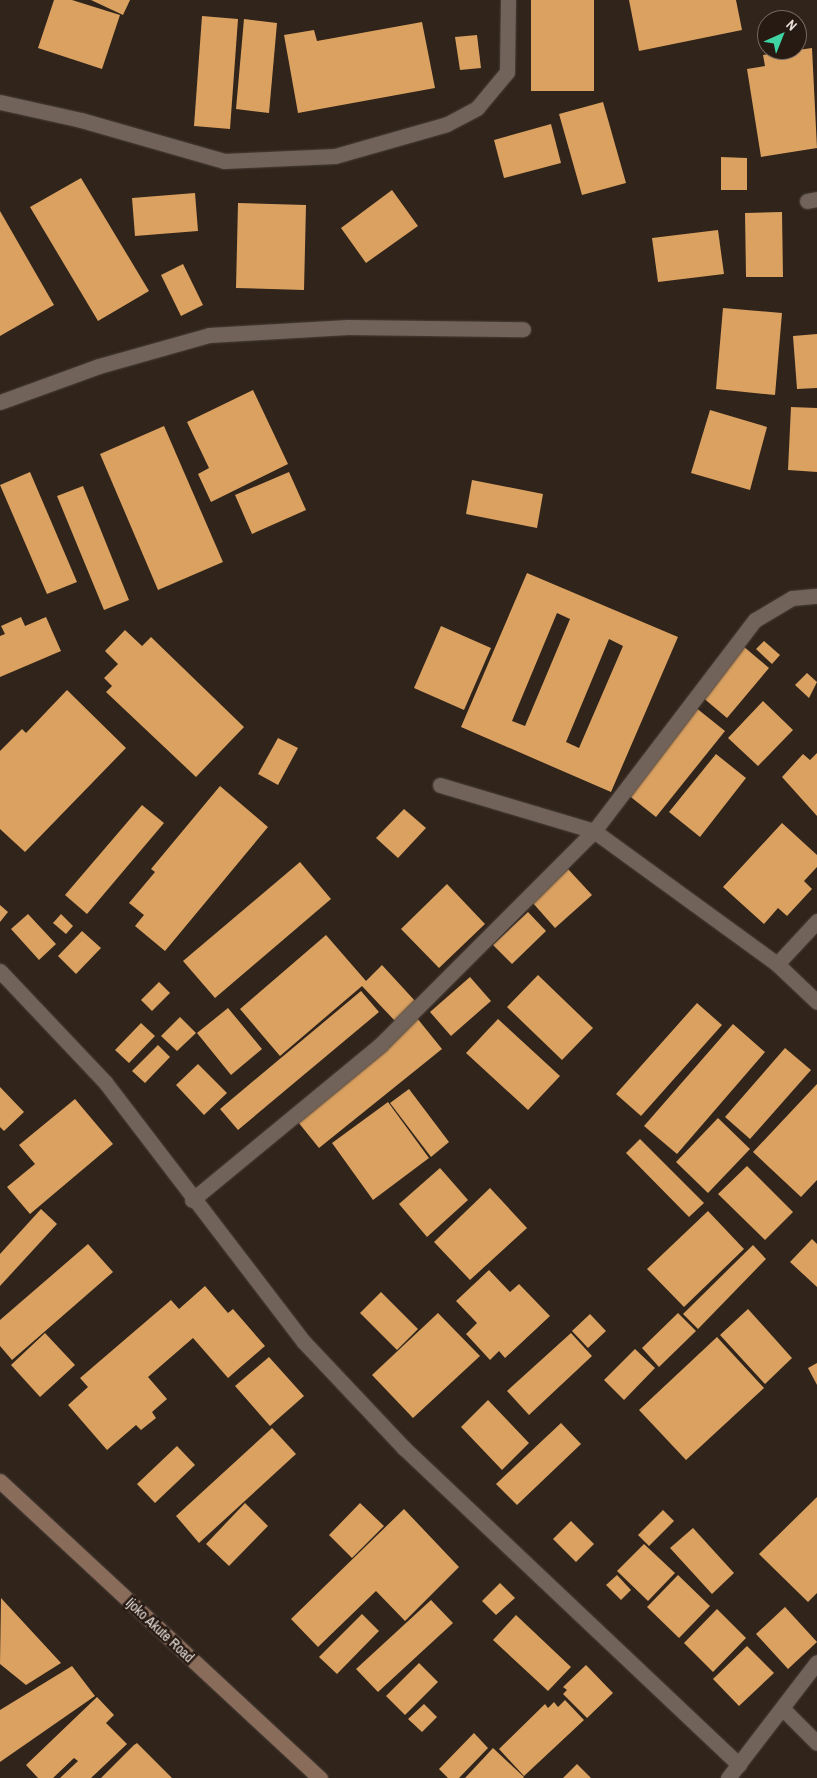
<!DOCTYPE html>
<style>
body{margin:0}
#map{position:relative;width:817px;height:1778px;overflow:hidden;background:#30241b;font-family:"Archivo Narrow",sans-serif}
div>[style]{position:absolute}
.building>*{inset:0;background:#daa161}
.roads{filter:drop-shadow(0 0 1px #493f39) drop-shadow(0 0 1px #493f39)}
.street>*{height:15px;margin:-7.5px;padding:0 7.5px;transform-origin:7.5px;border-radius:7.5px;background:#71635a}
.secondary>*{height:15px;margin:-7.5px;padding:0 7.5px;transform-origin:7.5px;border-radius:7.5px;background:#8a6c5a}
span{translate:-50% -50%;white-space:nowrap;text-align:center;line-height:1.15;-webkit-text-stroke:5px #261a12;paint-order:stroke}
.street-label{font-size:14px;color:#e7dfda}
.north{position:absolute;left:757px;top:10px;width:50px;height:50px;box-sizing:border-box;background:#261a12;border:1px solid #736962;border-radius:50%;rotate:44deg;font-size:14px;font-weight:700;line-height:20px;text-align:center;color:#e7dfda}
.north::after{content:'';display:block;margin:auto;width:18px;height:22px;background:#3ed4a3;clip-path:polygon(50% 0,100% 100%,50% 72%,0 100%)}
</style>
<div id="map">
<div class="building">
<div style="clip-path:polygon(54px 0,72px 0,120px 15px,102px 69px,38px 48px)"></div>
<div style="clip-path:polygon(91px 0,130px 0,123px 15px)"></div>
<div style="clip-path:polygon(531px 0,594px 0,594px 91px,531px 91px)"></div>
<div style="clip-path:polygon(629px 0,736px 0,742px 30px,639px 51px)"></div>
<div style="clip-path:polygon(202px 16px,238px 19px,230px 129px,194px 126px)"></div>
<div style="clip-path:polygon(244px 19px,277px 23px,269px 113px,236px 109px)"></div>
<div style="clip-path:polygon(422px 22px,435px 88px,298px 113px,284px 35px,314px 30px,317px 41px)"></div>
<div style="clip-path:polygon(477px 35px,481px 68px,460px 70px,455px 37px)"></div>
<div style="clip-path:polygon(812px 48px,817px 148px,761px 157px,747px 69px,765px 66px,763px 55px)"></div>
<div style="clip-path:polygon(603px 102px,626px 183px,582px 195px,559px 114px)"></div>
<div style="clip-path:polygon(551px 124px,561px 163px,504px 178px,494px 140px)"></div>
<div style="clip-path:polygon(721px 157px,747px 158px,747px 190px,721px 190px)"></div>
<div style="clip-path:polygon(81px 178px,149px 291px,98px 321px,30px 207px)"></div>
<div style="clip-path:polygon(392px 190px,418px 226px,366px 263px,341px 228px)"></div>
<div style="clip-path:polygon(195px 193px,198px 231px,135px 236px,132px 198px)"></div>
<div style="clip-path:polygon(238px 203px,306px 205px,304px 290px,236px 288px)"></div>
<div style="clip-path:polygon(0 211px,54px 305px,0 336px)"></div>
<div style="clip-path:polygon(782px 212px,783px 277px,746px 277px,745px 213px)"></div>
<div style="clip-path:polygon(718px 230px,724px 274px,658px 282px,652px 238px)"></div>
<div style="clip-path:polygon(183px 264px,203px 305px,181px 316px,161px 275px)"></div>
<div style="clip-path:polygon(723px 308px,782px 313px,775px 395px,716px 389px)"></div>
<div style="clip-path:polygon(817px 334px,817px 388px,797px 389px,793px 336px)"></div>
<div style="clip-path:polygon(253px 390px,288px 464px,211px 502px,198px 474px,209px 468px,187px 422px)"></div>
<div style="clip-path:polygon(791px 407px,817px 408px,817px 472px,788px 470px)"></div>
<div style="clip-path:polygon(710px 410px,767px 427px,750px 490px,691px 473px)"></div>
<div style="clip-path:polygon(164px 426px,223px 562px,158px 590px,100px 454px)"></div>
<div style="clip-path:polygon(30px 472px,77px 582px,47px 594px,0 485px)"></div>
<div style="clip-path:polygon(289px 472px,306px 510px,252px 534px,235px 495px)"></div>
<div style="clip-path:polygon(472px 480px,543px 494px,537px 528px,466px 514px)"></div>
<div style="clip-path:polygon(83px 486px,129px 600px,104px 610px,57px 496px)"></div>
<div style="clip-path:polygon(evenodd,527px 573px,678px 637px,611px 792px,461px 727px,527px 573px,557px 613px,570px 619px,525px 726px,512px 721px,557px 613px,527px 573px,609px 639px,623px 646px,579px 748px,566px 742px,609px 639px)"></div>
<div style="clip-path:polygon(21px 617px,25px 626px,46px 617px,61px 651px,0 677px,0 636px,5px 634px,1px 626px)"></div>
<div style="clip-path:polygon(441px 626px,491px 648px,464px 710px,414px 688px)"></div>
<div style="clip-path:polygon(125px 630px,142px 646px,151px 637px,244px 727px,196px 777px,106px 692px,112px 686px,104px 678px,118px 664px,105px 651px)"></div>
<div style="clip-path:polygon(764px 641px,780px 655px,772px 664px,756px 649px)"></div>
<div style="clip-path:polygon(743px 646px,769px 668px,727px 718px,701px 696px)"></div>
<div style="clip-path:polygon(807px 673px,817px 682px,809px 698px,795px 685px)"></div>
<div style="clip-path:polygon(67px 690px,126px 748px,25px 852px,0 829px,0 751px,22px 729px,26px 733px)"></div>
<div style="clip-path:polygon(763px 701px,793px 730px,758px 766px,728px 738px)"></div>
<div style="clip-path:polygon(695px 707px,725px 731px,656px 817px,627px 794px)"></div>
<div style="clip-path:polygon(278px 738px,298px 748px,278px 785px,258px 774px)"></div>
<div style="clip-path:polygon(817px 753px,817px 816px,782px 777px,803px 754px,810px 760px)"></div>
<div style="clip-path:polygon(716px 754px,746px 778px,700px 837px,669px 812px)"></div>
<div style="clip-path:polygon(220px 786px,268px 827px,165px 951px,135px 926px,144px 915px,129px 903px,155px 872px,151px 869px)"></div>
<div style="clip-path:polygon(142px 805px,164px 823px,87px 914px,65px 895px)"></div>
<div style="clip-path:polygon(404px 809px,426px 828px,398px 858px,376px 838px)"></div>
<div style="clip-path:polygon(782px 823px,817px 855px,817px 867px,804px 881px,812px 889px,787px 916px,778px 908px,764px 924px,723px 887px)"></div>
<div style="clip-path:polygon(300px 862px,331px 899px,215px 998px,183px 961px)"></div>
<div style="clip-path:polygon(568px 869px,592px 895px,555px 928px,532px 902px)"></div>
<div style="clip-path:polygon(447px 884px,485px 924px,439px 968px,401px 929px)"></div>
<div style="clip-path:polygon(0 905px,8px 912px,0 922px)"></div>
<div style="clip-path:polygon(528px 912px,546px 931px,512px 964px,493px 945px)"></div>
<div style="clip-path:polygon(28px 914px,56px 944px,39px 960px,11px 929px)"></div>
<div style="clip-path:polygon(61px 914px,73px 926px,66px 934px,53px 923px)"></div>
<div style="clip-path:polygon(82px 931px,101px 948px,76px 974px,58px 956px)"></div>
<div style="clip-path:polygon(326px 935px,366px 981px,382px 965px,416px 1002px,395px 1021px,362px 986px,280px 1056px,240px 1009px)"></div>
<div style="clip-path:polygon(538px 975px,593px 1028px,562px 1060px,507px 1007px)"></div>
<div style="clip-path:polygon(470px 977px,491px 1001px,451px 1036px,430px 1012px)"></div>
<div style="clip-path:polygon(159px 982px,170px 993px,152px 1011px,141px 1000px)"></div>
<div style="clip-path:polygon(361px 991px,379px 1012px,238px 1130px,220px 1109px)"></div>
<div style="clip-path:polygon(697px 1003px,722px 1025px,641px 1116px,616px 1094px)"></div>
<div style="clip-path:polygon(228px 1008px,262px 1049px,231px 1075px,197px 1033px)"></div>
<div style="clip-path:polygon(180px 1017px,196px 1033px,177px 1051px,161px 1036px)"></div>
<div style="clip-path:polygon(417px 1018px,442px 1049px,319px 1148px,294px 1117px)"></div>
<div style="clip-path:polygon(498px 1019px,560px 1076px,528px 1110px,466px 1053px)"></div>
<div style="clip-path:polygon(141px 1023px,155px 1036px,129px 1063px,115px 1050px)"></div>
<div style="clip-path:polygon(733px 1024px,765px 1052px,677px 1154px,644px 1126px)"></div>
<div style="clip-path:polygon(158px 1045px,170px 1057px,145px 1083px,132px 1071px)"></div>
<div style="clip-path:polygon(785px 1048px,811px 1070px,750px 1139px,725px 1117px)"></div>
<div style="clip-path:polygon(198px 1064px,227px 1093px,204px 1115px,176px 1085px)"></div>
<div style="clip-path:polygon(817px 1084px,817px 1180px,801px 1197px,753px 1152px)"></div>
<div style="clip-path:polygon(0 1087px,24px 1112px,4px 1131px,0 1127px)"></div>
<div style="clip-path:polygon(409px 1089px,449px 1142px,431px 1157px,390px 1103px)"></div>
<div style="clip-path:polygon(75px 1099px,113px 1144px,30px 1214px,7px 1187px,35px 1164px,19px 1145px)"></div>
<div style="clip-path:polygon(388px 1102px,429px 1158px,373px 1200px,332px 1143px)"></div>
<div style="clip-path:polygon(718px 1118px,750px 1149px,708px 1193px,676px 1162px)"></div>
<div style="clip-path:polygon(640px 1139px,704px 1203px,689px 1217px,626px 1153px)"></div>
<div style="clip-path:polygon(747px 1166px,793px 1212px,765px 1240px,718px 1194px)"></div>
<div style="clip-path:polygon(440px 1168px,468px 1200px,427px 1237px,399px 1204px)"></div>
<div style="clip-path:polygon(490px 1188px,527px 1228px,470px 1280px,434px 1242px)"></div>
<div style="clip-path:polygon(41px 1209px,57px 1224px,0 1286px,0 1254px)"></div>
<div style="clip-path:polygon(708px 1211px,744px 1249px,684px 1307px,647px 1269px)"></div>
<div style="clip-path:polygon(812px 1239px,817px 1244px,817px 1287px,790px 1262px)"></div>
<div style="clip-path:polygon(88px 1244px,113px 1272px,12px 1360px,0 1346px,0 1320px)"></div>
<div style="clip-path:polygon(753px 1245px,766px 1259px,698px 1329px,683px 1314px)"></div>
<div style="clip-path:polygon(489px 1270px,510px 1292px,519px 1284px,550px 1316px,505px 1358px,499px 1351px,490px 1360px,466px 1334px,477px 1323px,456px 1301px)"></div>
<div style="clip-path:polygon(205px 1286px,228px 1313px,233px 1309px,265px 1346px,228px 1378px,193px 1338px,148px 1377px,167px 1399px,152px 1412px,156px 1418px,141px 1430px,136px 1425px,107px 1450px,68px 1405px,88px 1387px,80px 1378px,171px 1300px,179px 1309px)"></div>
<div style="clip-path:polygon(381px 1292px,418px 1329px,397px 1350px,360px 1313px)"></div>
<div style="clip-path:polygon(748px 1309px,792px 1358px,765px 1384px,720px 1335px)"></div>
<div style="clip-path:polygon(438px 1313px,480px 1356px,413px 1418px,372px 1375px)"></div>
<div style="clip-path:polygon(678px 1313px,696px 1331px,659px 1367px,642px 1348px)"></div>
<div style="clip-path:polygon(590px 1314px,606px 1331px,588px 1348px,572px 1331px)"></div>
<div style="clip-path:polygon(45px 1333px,75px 1365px,40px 1397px,11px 1365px)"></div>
<div style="clip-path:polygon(571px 1333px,592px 1356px,529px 1415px,507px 1391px)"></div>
<div style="clip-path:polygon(717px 1337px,764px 1388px,686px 1460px,639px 1410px)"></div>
<div style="clip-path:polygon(635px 1349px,655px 1368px,624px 1400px,604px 1380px)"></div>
<div style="clip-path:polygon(269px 1357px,304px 1396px,270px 1426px,235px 1386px)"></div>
<div style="clip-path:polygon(817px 1363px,817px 1385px,808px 1368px)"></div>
<div style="clip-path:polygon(488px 1400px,529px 1443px,502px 1470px,461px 1427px)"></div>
<div style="clip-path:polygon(561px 1423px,581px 1444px,517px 1505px,496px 1484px)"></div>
<div style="clip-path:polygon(272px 1428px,296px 1454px,199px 1543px,176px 1516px)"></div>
<div style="clip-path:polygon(177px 1446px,195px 1465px,155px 1503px,137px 1484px)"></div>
<div style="clip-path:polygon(817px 1497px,817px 1593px,808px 1602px,759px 1554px)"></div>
<div style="clip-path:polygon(245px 1503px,268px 1526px,229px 1566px,206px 1544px)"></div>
<div style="clip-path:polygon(360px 1503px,384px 1526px,352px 1558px,329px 1535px)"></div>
<div style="clip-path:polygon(404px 1509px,459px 1567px,405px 1621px,376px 1591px,318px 1647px,291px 1619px)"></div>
<div style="clip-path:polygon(663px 1510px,674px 1521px,649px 1546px,638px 1535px)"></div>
<div style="clip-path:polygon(571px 1521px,594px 1544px,576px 1562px,553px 1539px)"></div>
<div style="clip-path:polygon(693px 1528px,734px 1573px,712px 1594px,670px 1548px)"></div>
<div style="clip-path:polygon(644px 1544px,675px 1573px,648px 1601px,617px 1571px)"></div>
<div style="clip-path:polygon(617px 1575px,631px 1590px,621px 1600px,606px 1585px)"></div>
<div style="clip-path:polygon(678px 1575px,710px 1606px,679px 1638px,647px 1607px)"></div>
<div style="clip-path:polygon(500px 1583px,515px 1598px,496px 1615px,482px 1601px)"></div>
<div style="clip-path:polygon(1px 1598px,61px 1663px,26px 1685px,0 1664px)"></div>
<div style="clip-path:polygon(431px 1600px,453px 1623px,378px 1692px,356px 1669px)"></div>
<div style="clip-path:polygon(785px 1607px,817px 1642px,788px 1669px,756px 1634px)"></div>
<div style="clip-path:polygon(717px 1609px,746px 1638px,713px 1672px,684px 1643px)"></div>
<div style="clip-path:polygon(362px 1614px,379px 1631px,337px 1674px,319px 1657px)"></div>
<div style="clip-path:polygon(516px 1615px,571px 1667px,548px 1691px,493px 1640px)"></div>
<div style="clip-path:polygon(747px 1646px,774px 1673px,739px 1706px,713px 1679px)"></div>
<div style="clip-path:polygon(419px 1663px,438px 1682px,405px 1715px,386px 1696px)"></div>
<div style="clip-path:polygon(586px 1665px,613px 1693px,587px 1718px,563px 1694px,567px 1690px,563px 1687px)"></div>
<div style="clip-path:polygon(72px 1666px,95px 1696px,0 1762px,0 1710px)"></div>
<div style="clip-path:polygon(97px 1697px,114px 1715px,106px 1723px,127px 1744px,91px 1778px,60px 1778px,78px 1761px,74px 1758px,53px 1778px,38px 1778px,26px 1765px)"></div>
<div style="clip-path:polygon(565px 1700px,584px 1720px,524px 1776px,499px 1749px,545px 1704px,548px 1708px,554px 1702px,558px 1707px)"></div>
<div style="clip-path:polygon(424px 1704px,437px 1717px,422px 1732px,408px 1719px)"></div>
<div style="clip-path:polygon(474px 1733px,488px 1748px,459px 1778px,448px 1778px,439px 1769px)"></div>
<div style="clip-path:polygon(137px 1743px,172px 1778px,101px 1778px,134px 1745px)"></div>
<div style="clip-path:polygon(493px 1748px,524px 1777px,523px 1778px,465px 1778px)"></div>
<div style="clip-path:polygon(577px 1764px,591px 1778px,563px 1778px)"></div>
</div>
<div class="roads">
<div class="street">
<div style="left:0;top:102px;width:83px;rotate:12.5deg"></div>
<div style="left:81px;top:120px;width:149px;rotate:16deg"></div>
<div style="left:224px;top:161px;width:111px;rotate:-2.6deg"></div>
<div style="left:335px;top:156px;width:116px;rotate:-15.9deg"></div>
<div style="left:447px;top:124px;width:34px;rotate:-28deg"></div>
<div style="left:477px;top:108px;width:47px;rotate:-50.2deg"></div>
<div style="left:507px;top:72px;width:72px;rotate:-89.2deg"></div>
<div style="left:807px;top:201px;width:10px;rotate:-11deg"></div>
<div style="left:0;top:402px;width:105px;rotate:-20deg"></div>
<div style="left:99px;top:366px;width:114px;rotate:-15.7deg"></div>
<div style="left:209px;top:335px;width:139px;rotate:-3.3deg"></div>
<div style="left:348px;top:327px;width:175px;rotate:0.7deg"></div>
<div style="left:440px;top:785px;width:161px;rotate:16.6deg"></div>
<div style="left:594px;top:831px;width:226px;rotate:36deg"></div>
<div style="left:777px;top:964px;width:55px;rotate:43.5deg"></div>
<div style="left:777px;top:964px;width:59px;rotate:-47.1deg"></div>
<div style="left:0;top:971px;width:153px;rotate:46.6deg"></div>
<div style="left:105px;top:1082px;width:327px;rotate:52.6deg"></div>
<div style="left:304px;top:1342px;width:146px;rotate:46.7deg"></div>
<div style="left:404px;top:1448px;width:461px;rotate:43.4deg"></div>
<div style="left:192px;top:1200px;width:245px;rotate:-39.5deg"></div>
<div style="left:381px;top:1044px;width:301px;rotate:-45deg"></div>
<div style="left:594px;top:831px;width:265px;rotate:-52.7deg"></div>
<div style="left:755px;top:620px;width:43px;rotate:-30.7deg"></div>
<div style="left:792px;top:598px;width:25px;rotate:-5deg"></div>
<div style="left:782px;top:1708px;width:49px;rotate:45deg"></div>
<div style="left:728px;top:1778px;width:146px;rotate:-52.5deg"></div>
</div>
<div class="secondary">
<div style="left:0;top:1481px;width:437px;rotate:42.9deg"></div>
</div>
</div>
<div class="street-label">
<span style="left:160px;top:1630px;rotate:43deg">Ijoko Akute Road</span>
</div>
<div class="north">N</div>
</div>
